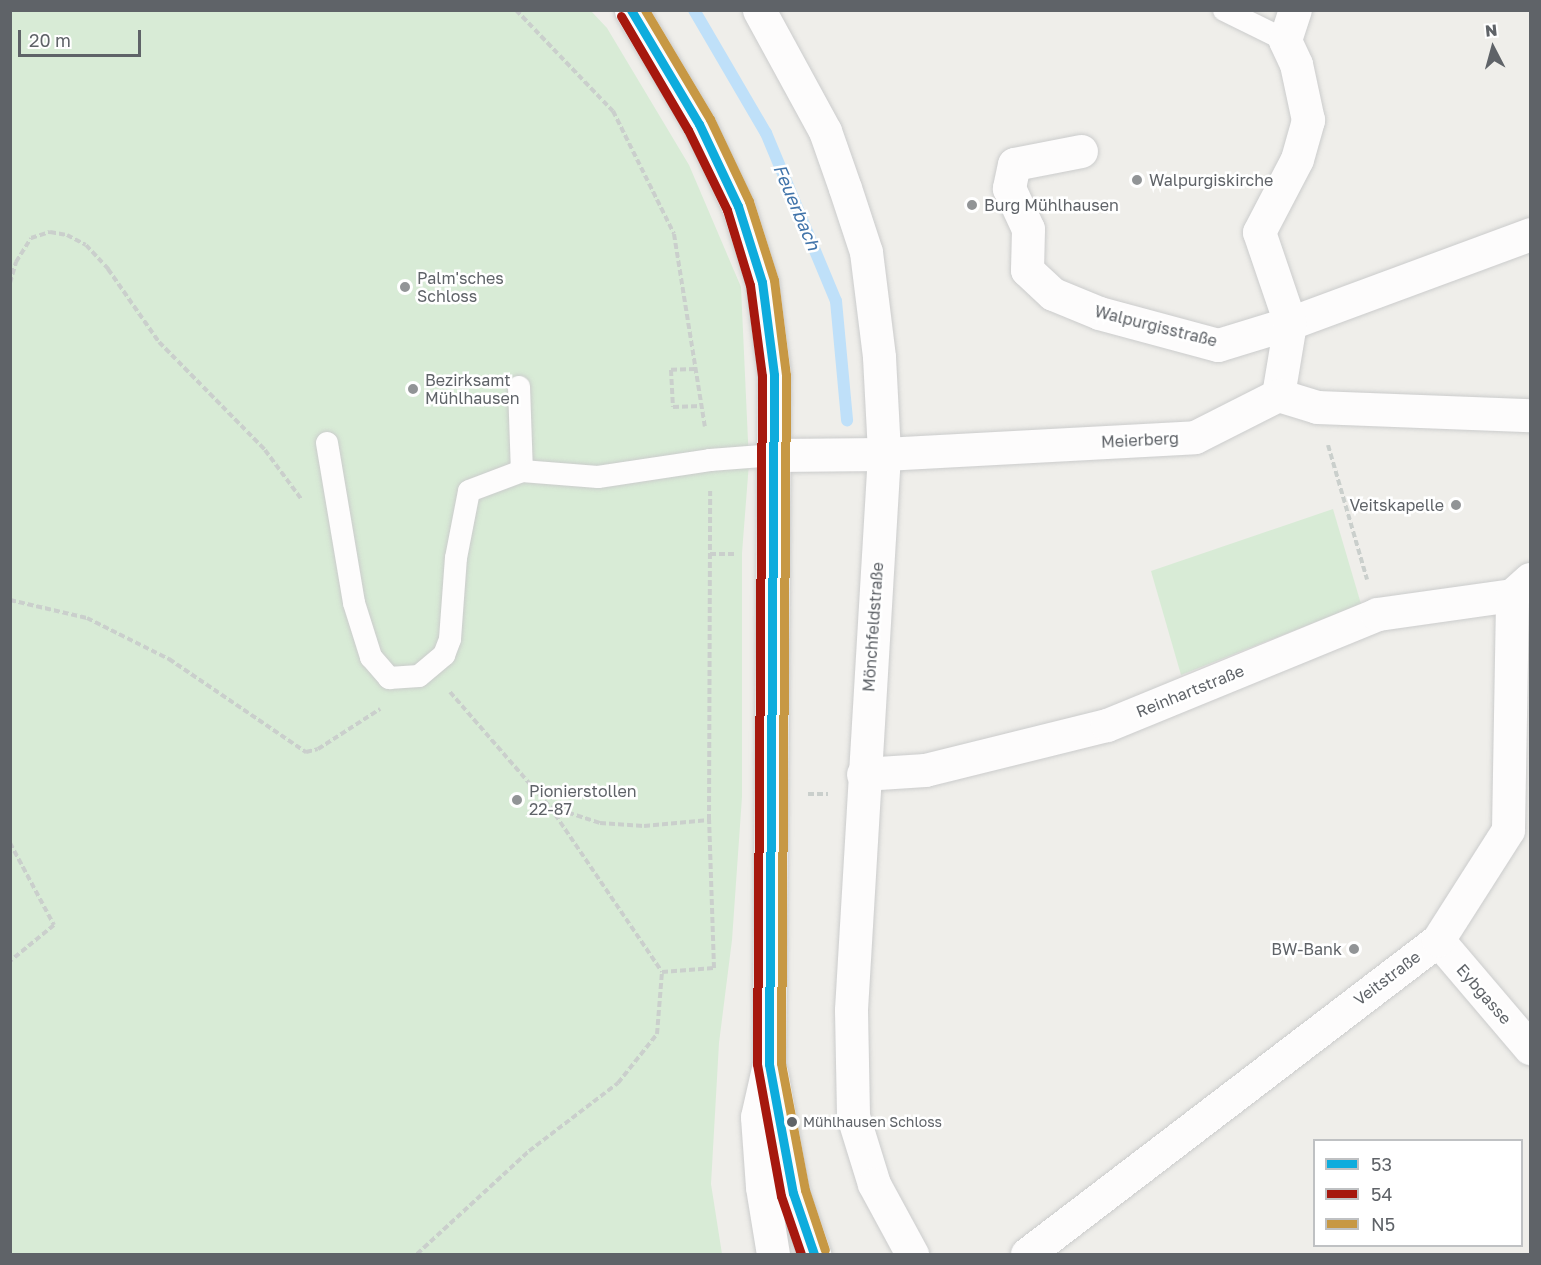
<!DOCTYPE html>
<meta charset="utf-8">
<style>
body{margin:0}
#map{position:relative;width:1541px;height:1265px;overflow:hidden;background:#efeeea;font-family:"Golos Text",sans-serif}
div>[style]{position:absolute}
.green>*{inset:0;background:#d8ebd6}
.stream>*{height:12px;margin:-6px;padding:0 6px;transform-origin:6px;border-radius:6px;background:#bfe0f9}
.path>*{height:4px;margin-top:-2px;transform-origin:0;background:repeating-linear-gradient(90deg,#cacfcc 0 6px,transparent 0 9px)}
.roads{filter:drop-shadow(0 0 2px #cbcccc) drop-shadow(0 0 2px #cbcccc)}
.service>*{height:22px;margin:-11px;padding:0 11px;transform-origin:11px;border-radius:11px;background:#fdfcfc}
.minor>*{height:33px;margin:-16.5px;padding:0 16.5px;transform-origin:16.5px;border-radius:16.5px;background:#fdfcfc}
.secondary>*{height:33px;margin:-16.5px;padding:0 16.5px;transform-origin:16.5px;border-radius:16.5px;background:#fdfcfc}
.bus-1>*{height:9px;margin:-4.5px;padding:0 4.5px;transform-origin:4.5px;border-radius:4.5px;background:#0eacdd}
.bus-2>*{height:9px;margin:-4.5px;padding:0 4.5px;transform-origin:4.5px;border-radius:4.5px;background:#a6180e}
.bus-3>*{height:9px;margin:-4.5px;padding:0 4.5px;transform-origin:4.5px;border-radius:4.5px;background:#c79844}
.dots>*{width:16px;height:16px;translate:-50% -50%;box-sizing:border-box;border:3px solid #fff;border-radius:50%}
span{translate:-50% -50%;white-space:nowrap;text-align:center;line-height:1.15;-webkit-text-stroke:5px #fff;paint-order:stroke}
.bus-label{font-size:14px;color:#5f6368}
.left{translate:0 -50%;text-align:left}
.poi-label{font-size:16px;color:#5f6368}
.right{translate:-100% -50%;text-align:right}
.street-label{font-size:16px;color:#5f6368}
.water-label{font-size:18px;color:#4174aa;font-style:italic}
.frame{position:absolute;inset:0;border:12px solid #5f6368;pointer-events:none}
.legend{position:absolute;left:1313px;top:1139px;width:210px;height:108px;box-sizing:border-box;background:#fff;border:2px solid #bfc1c3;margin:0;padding:8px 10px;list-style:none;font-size:18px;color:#5f6368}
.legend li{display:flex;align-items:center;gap:12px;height:30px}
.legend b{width:30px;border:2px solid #bfc1c3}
.north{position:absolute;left:1463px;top:18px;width:60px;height:60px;-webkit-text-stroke:4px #fff;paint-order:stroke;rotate:354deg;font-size:16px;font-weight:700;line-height:24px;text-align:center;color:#5f6368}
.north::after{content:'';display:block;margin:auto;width:21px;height:27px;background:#5f6368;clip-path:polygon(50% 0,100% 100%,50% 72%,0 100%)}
.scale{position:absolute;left:18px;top:30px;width:123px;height:27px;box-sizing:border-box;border:3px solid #5f6368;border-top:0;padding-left:8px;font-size:18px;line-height:21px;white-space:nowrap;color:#5f6368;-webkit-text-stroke:4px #fff;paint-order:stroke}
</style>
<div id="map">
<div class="green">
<div style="clip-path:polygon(10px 11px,591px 11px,607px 28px,689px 165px,741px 287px,749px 463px,742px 553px,742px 797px,732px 940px,719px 1043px,711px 1184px,722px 1254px,11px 1254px)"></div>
<div style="clip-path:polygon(1333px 509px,1361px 604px,1181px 675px,1151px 571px)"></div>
</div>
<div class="stream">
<div style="left:694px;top:10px;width:143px;rotate:59.7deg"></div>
<div style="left:766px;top:133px;width:182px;rotate:67.4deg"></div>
<div style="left:836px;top:301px;width:120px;rotate:84.7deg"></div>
</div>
<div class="path">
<div style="left:516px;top:10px;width:140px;rotate:46.2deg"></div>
<div style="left:613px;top:111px;width:137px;rotate:63.6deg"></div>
<div style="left:674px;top:234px;width:195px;rotate:80.9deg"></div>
<div style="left:10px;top:283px;width:22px;rotate:-74deg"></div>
<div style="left:16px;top:262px;width:28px;rotate:-58deg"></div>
<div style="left:31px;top:238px;width:20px;rotate:-18deg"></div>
<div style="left:50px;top:232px;width:17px;rotate:10deg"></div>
<div style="left:67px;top:235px;width:21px;rotate:28deg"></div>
<div style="left:86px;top:245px;width:33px;rotate:47deg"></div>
<div style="left:108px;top:269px;width:89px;rotate:55.1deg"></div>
<div style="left:159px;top:342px;width:151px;rotate:45.5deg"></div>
<div style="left:265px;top:450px;width:62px;rotate:53.5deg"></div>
<div style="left:695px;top:369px;width:24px;rotate:178deg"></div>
<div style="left:671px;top:370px;width:37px;rotate:87deg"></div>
<div style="left:673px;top:407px;width:28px;rotate:-2deg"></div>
<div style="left:1328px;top:445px;width:140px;rotate:73.8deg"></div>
<div style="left:710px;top:554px;width:27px"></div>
<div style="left:10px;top:600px;width:79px;rotate:13.2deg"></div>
<div style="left:87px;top:618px;width:92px;rotate:26.6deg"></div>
<div style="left:169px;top:659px;width:166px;rotate:34.2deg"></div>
<div style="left:306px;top:752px;width:12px;rotate:-14deg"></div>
<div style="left:318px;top:749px;width:74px;rotate:-32.8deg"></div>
<div style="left:450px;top:692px;width:152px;rotate:49deg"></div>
<div style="left:550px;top:807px;width:199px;rotate:55.8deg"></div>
<div style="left:662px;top:972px;width:52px;rotate:-4.4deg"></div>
<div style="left:714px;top:968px;width:148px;rotate:-91.9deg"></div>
<div style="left:709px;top:820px;width:329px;rotate:-89.8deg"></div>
<div style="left:808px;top:794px;width:20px"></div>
<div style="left:551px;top:807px;width:52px;rotate:18.1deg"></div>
<div style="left:600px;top:823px;width:44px;rotate:3.9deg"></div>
<div style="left:644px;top:826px;width:65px;rotate:-5.3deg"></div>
<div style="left:10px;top:843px;width:93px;rotate:61.8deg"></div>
<div style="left:54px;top:925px;width:57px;rotate:140.7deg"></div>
<div style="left:417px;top:1254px;width:152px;rotate:-42.6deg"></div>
<div style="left:529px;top:1151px;width:112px;rotate:-37.4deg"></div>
<div style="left:618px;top:1083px;width:63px;rotate:-51.5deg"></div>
<div style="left:657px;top:1034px;width:62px;rotate:-85.4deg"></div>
</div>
<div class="roads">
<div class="service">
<div style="left:1224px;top:10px;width:68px;rotate:26.2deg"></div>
<div style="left:519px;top:387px;width:84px;rotate:88deg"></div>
<div style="left:327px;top:443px;width:162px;rotate:80.4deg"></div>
<div style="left:354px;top:603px;width:57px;rotate:72.5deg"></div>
<div style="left:371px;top:657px;width:28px;rotate:49deg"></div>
<div style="left:389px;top:678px;width:30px;rotate:-4deg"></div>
<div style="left:419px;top:676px;width:33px;rotate:-40deg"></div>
<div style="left:444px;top:655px;width:17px;rotate:-69deg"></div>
<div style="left:450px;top:639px;width:81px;rotate:-85.8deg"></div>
<div style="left:456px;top:558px;width:68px;rotate:-79deg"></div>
<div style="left:469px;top:491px;width:57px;rotate:-20.7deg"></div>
<div style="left:522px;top:471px;width:76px;rotate:4.5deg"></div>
<div style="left:598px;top:477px;width:113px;rotate:-8.6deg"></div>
<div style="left:710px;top:460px;width:65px;rotate:-4.4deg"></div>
</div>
<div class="minor">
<div style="left:759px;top:10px;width:138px;rotate:61.4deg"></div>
<div style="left:825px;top:131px;width:60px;rotate:70.7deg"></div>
<div style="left:845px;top:188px;width:67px;rotate:71.8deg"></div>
<div style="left:866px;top:252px;width:106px;rotate:82.9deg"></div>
<div style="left:879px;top:357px;width:97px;rotate:87deg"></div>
<div style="left:884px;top:454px;width:557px;rotate:93.4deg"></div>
<div style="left:851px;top:1010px;width:106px;rotate:88.9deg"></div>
<div style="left:853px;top:1116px;width:71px;rotate:72.8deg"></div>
<div style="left:874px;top:1184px;width:80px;rotate:61.5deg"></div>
<div style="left:1081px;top:151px;width:68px;rotate:169deg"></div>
<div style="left:1014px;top:164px;width:25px;rotate:102deg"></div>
<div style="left:1009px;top:188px;width:45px;rotate:65.1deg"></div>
<div style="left:1028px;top:229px;width:41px;rotate:91.4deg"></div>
<div style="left:1027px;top:270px;width:35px;rotate:43deg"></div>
<div style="left:1053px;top:294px;width:50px;rotate:22.4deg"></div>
<div style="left:1099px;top:313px;width:123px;rotate:15.1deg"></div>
<div style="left:1218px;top:345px;width:75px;rotate:-17deg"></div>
<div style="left:1290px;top:323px;width:256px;rotate:-20.3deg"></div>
<div style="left:1278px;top:395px;width:73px;rotate:-80.5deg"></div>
<div style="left:1290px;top:323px;width:96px;rotate:-108.8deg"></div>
<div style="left:1259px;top:232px;width:82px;rotate:-62.5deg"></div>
<div style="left:1297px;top:159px;width:41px;rotate:-74.2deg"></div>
<div style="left:1308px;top:120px;width:57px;rotate:-102.1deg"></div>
<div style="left:1296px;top:64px;width:26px;rotate:-115deg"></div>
<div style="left:1285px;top:40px;width:32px;rotate:-72deg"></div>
<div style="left:775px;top:455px;width:109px;rotate:-0.5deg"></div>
<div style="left:884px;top:454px;width:311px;rotate:-3.1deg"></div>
<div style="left:1195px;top:437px;width:93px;rotate:-26.8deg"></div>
<div style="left:1278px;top:395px;width:41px;rotate:17.1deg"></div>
<div style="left:1317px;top:407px;width:213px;rotate:2.2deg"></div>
<div style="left:863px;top:774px;width:62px;rotate:-3.7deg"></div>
<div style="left:925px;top:770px;width:187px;rotate:-13.9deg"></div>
<div style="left:1107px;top:725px;width:292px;rotate:-22.3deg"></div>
<div style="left:1377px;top:614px;width:136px;rotate:-8deg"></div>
<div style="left:1438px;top:940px;width:142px;rotate:49.6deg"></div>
<div style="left:1027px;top:1254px;width:517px;rotate:-37.38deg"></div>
<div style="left:1438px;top:940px;width:130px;rotate:-57.5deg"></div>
<div style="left:1508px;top:830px;width:235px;rotate:-89deg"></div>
<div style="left:1512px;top:595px;width:24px;rotate:-42deg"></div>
</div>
<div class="secondary">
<div style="left:631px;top:10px;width:133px;rotate:59.2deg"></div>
<div style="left:699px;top:124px;width:91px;rotate:64.6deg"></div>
<div style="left:738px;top:206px;width:80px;rotate:72.5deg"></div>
<div style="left:762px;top:282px;width:94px;rotate:82.6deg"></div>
<div style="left:774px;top:375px;width:689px;rotate:90.42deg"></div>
<div style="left:769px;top:1064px;width:54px;rotate:102.8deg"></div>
<div style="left:757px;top:1117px;width:70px;rotate:85.9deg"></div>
<div style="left:762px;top:1187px;width:68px;rotate:80.7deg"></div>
<div style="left:771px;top:1072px;width:123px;rotate:79.7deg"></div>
<div style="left:793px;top:1193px;width:65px;rotate:71deg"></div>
</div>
</div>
<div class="bus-1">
<div style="left:631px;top:10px;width:133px;rotate:59.2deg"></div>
<div style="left:699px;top:124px;width:91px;rotate:64.6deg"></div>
<div style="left:738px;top:206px;width:80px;rotate:72.5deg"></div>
<div style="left:762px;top:282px;width:94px;rotate:82.6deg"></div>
<div style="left:774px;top:375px;width:689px;rotate:90.42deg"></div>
<div style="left:769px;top:1064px;width:131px;rotate:79.5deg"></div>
<div style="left:793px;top:1193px;width:65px;rotate:71deg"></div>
</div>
<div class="bus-2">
<div style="left:621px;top:16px;width:132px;rotate:59.6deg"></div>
<div style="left:688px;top:130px;width:89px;rotate:64deg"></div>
<div style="left:727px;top:210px;width:78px;rotate:73deg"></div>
<div style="left:750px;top:285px;width:92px;rotate:82.5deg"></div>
<div style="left:762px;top:376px;width:688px;rotate:90.42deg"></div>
<div style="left:757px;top:1064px;width:134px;rotate:79.7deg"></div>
<div style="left:781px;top:1196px;width:61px;rotate:71deg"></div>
</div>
<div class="bus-3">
<div style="left:645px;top:10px;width:127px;rotate:59.2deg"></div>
<div style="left:710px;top:119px;width:91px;rotate:64.6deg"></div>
<div style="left:749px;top:201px;width:83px;rotate:72.4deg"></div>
<div style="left:774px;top:280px;width:96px;rotate:82.8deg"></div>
<div style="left:786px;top:375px;width:688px;rotate:90.42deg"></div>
<div style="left:781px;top:1063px;width:129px;rotate:79.3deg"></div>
<div style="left:805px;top:1190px;width:63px;rotate:71.6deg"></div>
</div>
<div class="dots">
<div style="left:1137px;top:180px;background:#919496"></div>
<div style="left:972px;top:205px;background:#919496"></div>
<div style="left:405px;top:287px;background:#919496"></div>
<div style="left:413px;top:389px;background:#919496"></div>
<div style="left:1456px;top:505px;background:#919496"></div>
<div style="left:517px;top:800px;background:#919496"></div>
<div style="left:1354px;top:949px;background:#919496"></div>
<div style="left:792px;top:1122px;background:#5f6368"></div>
</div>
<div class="bus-label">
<span class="left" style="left:803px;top:1122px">Mühlhausen Schloss</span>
</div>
<div class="poi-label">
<span class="left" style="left:1149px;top:180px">Walpurgiskirche</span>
<span class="left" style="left:984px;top:205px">Burg Mühlhausen</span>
<span class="left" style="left:417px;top:287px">Palm'sches<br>Schloss</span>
<span class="left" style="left:425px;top:389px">Bezirksamt<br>Mühlhausen</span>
<span class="right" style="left:1444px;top:505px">Veitskapelle</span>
<span class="left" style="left:529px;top:800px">Pionierstollen<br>22-87</span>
<span class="right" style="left:1342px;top:949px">BW-Bank</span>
</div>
<div class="street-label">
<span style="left:1156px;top:326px;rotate:14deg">Walpurgisstraße</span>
<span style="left:1140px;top:440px;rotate:-3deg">Meierberg</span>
<span style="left:873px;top:627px;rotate:-86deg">Mönchfeldstraße</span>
<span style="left:1190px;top:691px;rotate:-22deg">Reinhartstraße</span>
<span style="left:1387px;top:978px;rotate:-37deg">Veitstraße</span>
<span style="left:1484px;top:994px;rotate:49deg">Eybgasse</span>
</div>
<div class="water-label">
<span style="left:797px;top:207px;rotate:67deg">Feuerbach</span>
</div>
<div class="frame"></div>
<ul class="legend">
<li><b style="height:8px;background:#0eacdd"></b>53</li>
<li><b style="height:8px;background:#a6180e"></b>54</li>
<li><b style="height:8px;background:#c79844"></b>N5</li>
</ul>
<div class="north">N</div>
<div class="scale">20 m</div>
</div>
